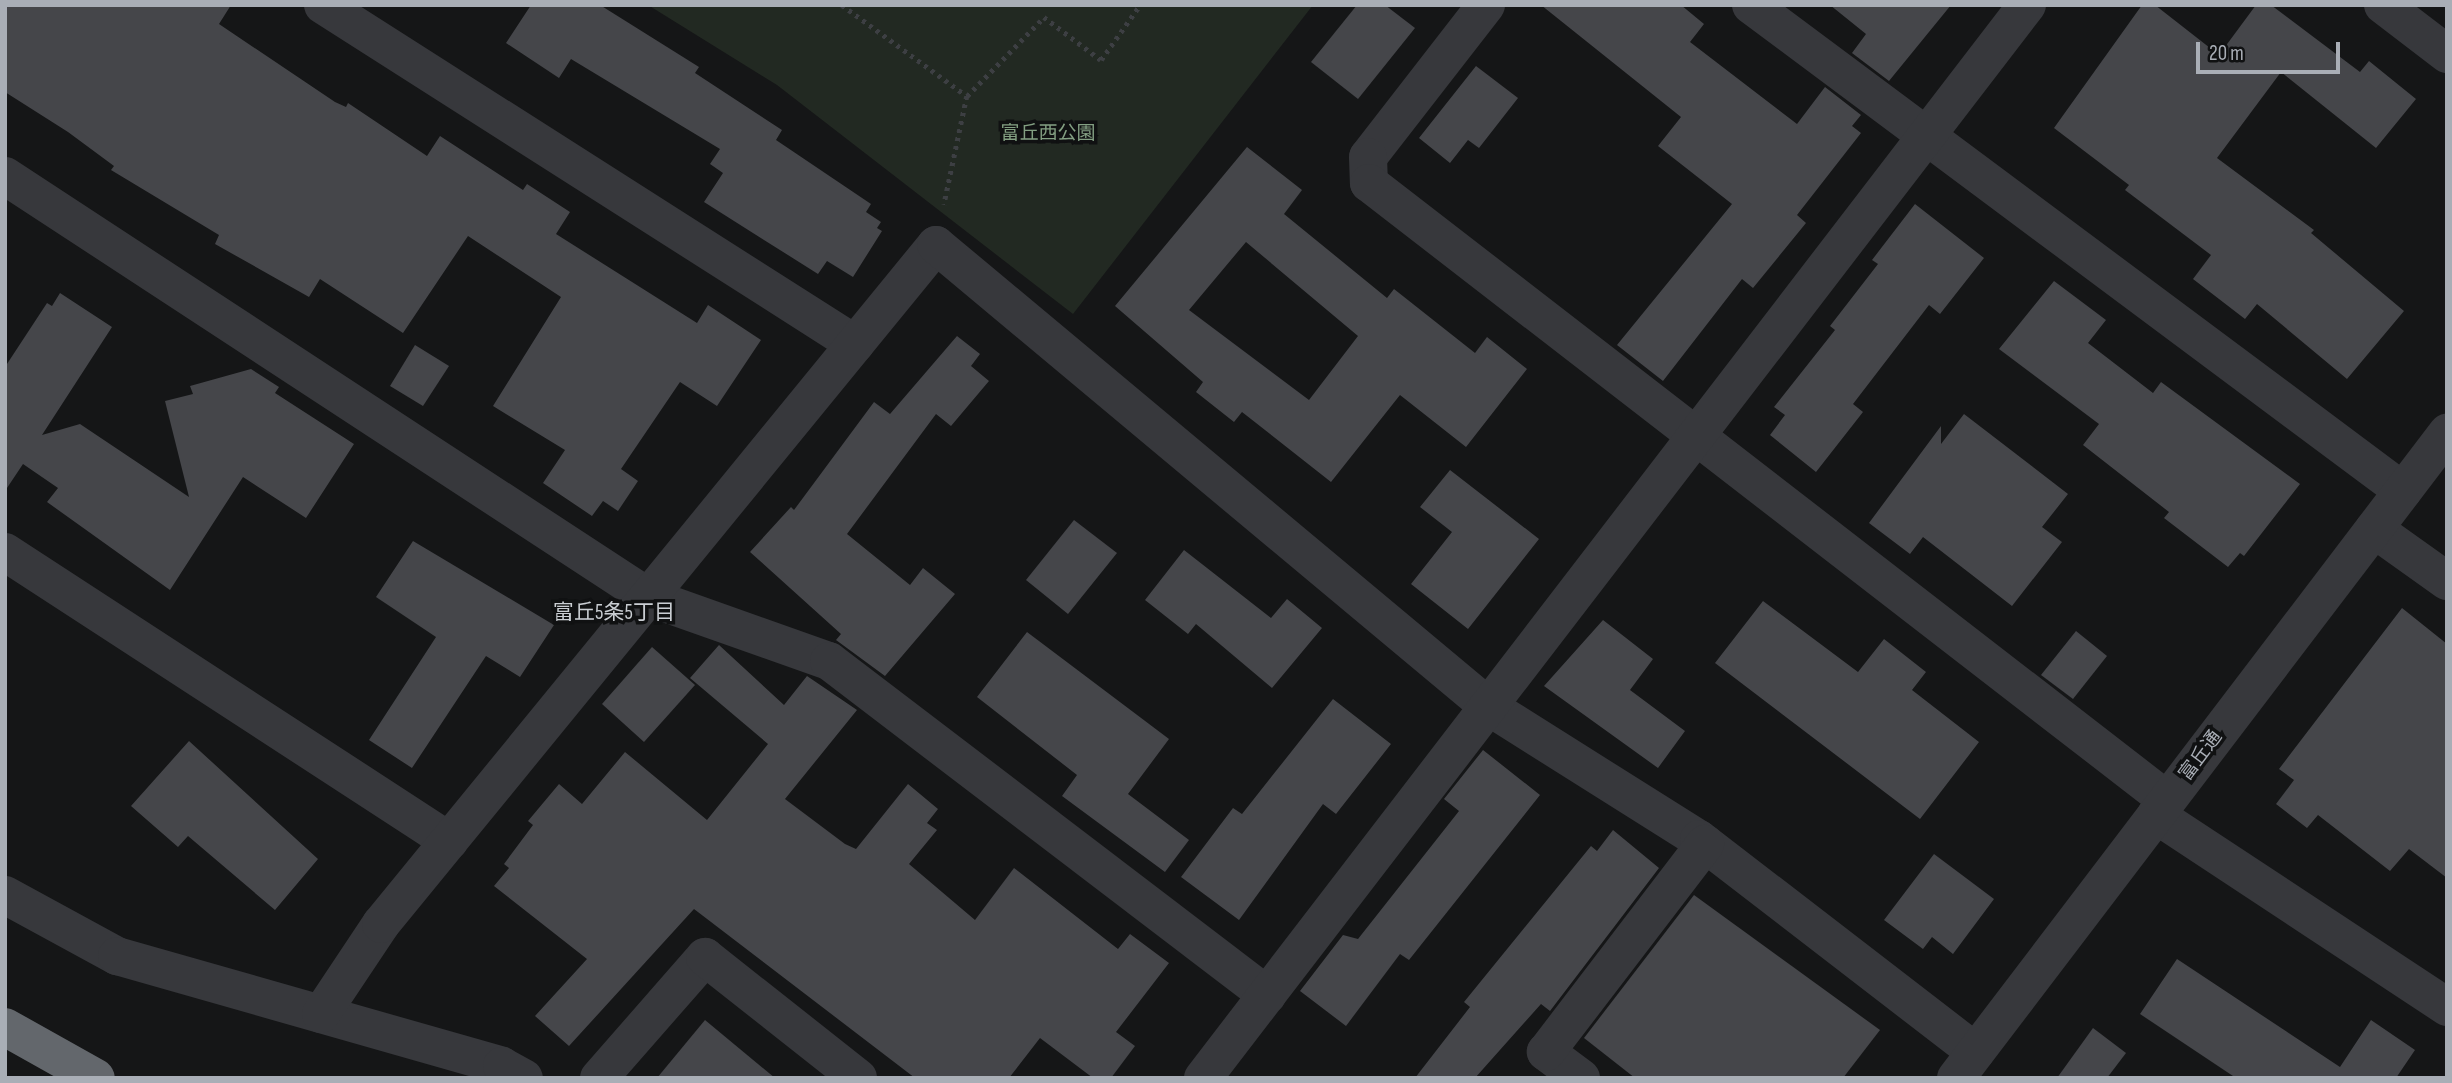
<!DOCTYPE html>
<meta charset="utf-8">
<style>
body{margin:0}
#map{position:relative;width:2452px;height:1083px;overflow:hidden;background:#151617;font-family:"Sofia Sans Condensed","Noto Sans JP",sans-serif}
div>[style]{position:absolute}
.green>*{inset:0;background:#222922}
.building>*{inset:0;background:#45464a}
.path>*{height:4.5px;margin-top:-2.25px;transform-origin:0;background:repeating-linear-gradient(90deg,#3d3f43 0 3.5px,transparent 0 8.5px)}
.minor>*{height:38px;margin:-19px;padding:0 19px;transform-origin:19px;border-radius:19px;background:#37383c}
.highway>*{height:38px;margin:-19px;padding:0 19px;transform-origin:19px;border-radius:19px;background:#63676c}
span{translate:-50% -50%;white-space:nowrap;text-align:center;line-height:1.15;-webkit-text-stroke:7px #101112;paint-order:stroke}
.park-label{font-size:19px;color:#839f82}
.street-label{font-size:19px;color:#a9aeb6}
.neighbourhood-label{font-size:21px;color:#c9cdd2}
.frame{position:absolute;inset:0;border:7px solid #a9aeb6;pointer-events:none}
.scale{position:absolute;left:2196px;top:42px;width:144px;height:32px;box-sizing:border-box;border:4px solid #a9aeb6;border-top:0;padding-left:9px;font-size:21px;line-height:24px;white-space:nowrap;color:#a9aeb6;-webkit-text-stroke:5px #101112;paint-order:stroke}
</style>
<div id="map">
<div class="green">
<div style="clip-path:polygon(648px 5px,1313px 5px,1073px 314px,777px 85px)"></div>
</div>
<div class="building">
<div style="clip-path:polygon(5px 5px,231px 5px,219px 24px,335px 102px,346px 107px,348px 103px,427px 156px,440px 136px,523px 190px,527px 184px,570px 212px,556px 234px,697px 323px,708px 305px,761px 340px,717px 406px,680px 382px,621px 469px,638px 481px,618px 511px,603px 501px,592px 516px,543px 483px,565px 450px,493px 406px,561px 297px,468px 236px,403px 333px,320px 279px,309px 297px,215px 244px,219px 235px,111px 170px,114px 166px,68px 132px,5px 92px)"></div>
<div style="clip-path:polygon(531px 5px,600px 5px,699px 67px,695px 73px,782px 130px,776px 140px,871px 204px,866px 212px,881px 222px,877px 228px,882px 231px,853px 277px,827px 261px,818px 274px,704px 202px,723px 173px,710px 164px,720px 149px,571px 59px,559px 78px,506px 43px)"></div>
<div style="clip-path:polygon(1357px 5px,1385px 5px,1415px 28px,1358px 99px,1311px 62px)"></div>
<div style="clip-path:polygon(1541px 5px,1681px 5px,1704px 24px,1690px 42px,1797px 124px,1825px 87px,1861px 115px,1852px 126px,1861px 133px,1797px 215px,1806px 223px,1753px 288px,1742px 279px,1663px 381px,1617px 345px,1732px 204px,1658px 146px,1681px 117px)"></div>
<div style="clip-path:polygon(1830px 5px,1951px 5px,1889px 81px,1852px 53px,1866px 34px)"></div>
<div style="clip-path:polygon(2142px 5px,2155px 5px,2219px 55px,2256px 5px,2271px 5px,2360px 72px,2369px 61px,2416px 99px,2376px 148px,2281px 72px,2217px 158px,2314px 230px,2311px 233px,2404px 311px,2347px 379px,2257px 304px,2245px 319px,2193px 279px,2211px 255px,2125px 190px,2129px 185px,2054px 128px)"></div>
<div style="clip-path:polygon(1476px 66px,1518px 98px,1479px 148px,1468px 140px,1450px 163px,1419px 138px)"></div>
<div style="clip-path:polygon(evenodd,1247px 147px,1302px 190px,1284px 214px,1387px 298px,1394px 289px,1475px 353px,1487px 337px,1527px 369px,1466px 447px,1400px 395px,1331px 482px,1242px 412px,1234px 422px,1196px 392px,1203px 382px,1115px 306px,1247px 147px,1246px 242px,1358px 336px,1309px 400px,1189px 310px,1246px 242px)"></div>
<div style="clip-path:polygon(1915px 204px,1984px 258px,1940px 314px,1929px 305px,1853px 404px,1863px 412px,1816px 472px,1770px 435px,1785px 415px,1774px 407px,1835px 330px,1830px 326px,1878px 264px,1872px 260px)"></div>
<div style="clip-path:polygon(2054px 281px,2106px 320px,2088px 343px,2153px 393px,2161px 382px,2300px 484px,2244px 556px,2240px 553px,2228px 567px,2164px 518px,2169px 512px,2083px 445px,2099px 424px,1999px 349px)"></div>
<div style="clip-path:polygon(60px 293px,112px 327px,42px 435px,80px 424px,189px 497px,165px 401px,193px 394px,190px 386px,251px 369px,279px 387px,275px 393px,354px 444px,306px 518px,243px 477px,170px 590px,47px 502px,58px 488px,23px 464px,5px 491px,5px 367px,47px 303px,52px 306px)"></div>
<div style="clip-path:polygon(957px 336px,980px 354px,971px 366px,989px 381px,951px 426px,936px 414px,847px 534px,910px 585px,923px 568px,955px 594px,885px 676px,836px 640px,841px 634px,750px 552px,791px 507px,794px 510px,874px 402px,890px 414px)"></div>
<div style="clip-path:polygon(415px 345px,449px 366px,423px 406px,390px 386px)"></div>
<div style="clip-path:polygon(1964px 414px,2068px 494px,2042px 527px,2062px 542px,2012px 606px,1923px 537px,1910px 554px,1869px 523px,1941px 426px,1941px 444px)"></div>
<div style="clip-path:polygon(1450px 470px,1539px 539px,1468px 629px,1411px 584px,1452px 532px,1420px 507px)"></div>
<div style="clip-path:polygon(1074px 520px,1117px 553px,1068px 614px,1026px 580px)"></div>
<div style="clip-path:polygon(413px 541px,554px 625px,520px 677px,486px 656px,412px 768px,369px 740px,436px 637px,376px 597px)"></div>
<div style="clip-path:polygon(1184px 550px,1271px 618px,1287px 599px,1322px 628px,1272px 688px,1196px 624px,1188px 634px,1145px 600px)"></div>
<div style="clip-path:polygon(1763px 601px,1858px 672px,1884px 639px,1926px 672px,1912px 690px,1979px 742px,1920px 819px,1715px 663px)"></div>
<div style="clip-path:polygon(2402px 608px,2447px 644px,2447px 878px,2409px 849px,2390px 871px,2318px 815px,2307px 828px,2276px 804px,2294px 780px,2279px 769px)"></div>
<div style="clip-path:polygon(1603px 620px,1653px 659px,1630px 690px,1685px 731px,1658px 768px,1544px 686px)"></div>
<div style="clip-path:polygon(2076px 631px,2107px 656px,2073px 699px,2041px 675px)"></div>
<div style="clip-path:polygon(1027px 632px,1169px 739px,1128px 794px,1189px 840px,1165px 872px,1062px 796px,1077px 775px,977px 697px)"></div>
<div style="clip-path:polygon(719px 645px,784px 705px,807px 676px,857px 710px,785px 799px,845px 844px,856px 849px,908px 784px,938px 809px,927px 823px,937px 830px,909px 864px,975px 920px,1014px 868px,1118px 949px,1130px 934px,1169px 963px,1116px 1032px,1135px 1046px,1111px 1078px,1093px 1078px,1040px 1038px,1009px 1078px,915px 1078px,694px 909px,569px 1046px,535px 1016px,587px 959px,494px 886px,509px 868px,504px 864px,533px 825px,528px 821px,559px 784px,582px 804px,625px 752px,707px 820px,768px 744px,690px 678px)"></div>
<div style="clip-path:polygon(652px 647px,695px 685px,644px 742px,602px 704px)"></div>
<div style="clip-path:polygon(1333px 699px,1391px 744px,1336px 814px,1323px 804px,1239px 920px,1181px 877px,1233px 808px,1242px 814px)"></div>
<div style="clip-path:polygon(189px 741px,318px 859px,275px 910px,188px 836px,178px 847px,131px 806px)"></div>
<div style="clip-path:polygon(1483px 750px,1540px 795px,1409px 960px,1400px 954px,1346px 1026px,1300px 991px,1343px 935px,1358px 939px,1459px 811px,1444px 799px)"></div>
<div style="clip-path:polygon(1613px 830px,1659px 868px,1550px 1011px,1541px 1004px,1475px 1078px,1415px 1078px,1470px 1007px,1464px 1002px,1591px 846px,1597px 851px)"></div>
<div style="clip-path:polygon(1934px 854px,1994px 899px,1953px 954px,1932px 937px,1923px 949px,1884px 920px)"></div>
<div style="clip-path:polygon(1694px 895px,1880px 1030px,1843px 1078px,1635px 1078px,1584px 1038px)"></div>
<div style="clip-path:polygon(2177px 959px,2340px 1067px,2371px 1020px,2415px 1050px,2396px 1078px,2236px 1078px,2140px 1014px)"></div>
<div style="clip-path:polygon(705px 1020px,775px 1078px,657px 1078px)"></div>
<div style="clip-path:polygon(2093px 1028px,2126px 1053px,2107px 1078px,2057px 1078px)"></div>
</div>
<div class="path">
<div style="left:842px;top:5px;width:155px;rotate:36.1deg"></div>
<div style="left:967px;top:96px;width:111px;rotate:101.9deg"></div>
<div style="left:967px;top:96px;width:110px;rotate:-45.7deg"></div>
<div style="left:1044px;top:17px;width:71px;rotate:37deg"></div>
<div style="left:1101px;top:60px;width:67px;rotate:-54.7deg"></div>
</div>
<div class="minor">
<div style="left:323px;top:5px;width:631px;rotate:32.51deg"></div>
<div style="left:1486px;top:5px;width:192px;rotate:127.8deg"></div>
<div style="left:1368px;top:157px;width:26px;rotate:88deg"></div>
<div style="left:1369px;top:183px;width:1009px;rotate:37.71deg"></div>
<div style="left:1751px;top:5px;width:813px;rotate:36.7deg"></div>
<div style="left:2383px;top:5px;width:81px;rotate:37.4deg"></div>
<div style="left:5px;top:176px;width:769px;rotate:33.21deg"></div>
<div style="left:648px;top:597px;width:192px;rotate:19.5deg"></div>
<div style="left:829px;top:661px;width:551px;rotate:37.33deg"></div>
<div style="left:2374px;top:529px;width:90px;rotate:35.5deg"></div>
<div style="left:5px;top:552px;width:530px;rotate:33.06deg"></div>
<div style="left:2156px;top:815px;width:349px;rotate:33.4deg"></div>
<div style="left:5px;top:895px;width:128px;rotate:28.6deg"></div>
<div style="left:117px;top:956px;width:400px;rotate:15.9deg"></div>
<div style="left:502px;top:1066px;width:25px;rotate:29deg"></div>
<div style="left:321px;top:1014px;width:108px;rotate:-56.3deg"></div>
<div style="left:381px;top:924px;width:877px;rotate:-50.74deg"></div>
<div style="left:936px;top:245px;width:721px;rotate:39.88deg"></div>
<div style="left:1489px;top:707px;width:248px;rotate:32.2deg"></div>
<div style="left:1699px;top:839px;width:349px;rotate:37.6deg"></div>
<div style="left:599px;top:1078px;width:161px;rotate:-48.8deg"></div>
<div style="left:705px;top:957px;width:195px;rotate:38.3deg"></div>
<div style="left:1203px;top:1078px;width:1353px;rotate:-52.48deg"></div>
<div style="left:1581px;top:1078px;width:44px;rotate:-143.4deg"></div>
<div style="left:1546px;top:1052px;width:262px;rotate:-52.6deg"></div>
<div style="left:1956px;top:1078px;width:811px;rotate:-52.72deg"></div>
</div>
<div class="highway">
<div style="left:5px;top:1027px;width:104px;rotate:29.3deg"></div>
</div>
<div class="park-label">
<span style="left:1048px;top:134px">富丘西公園</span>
</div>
<div class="street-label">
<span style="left:2201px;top:756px;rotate:-53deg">富丘通</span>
</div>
<div class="neighbourhood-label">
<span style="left:614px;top:613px">富丘5条5丁目</span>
</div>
<div class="frame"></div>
<div class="scale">20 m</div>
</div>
